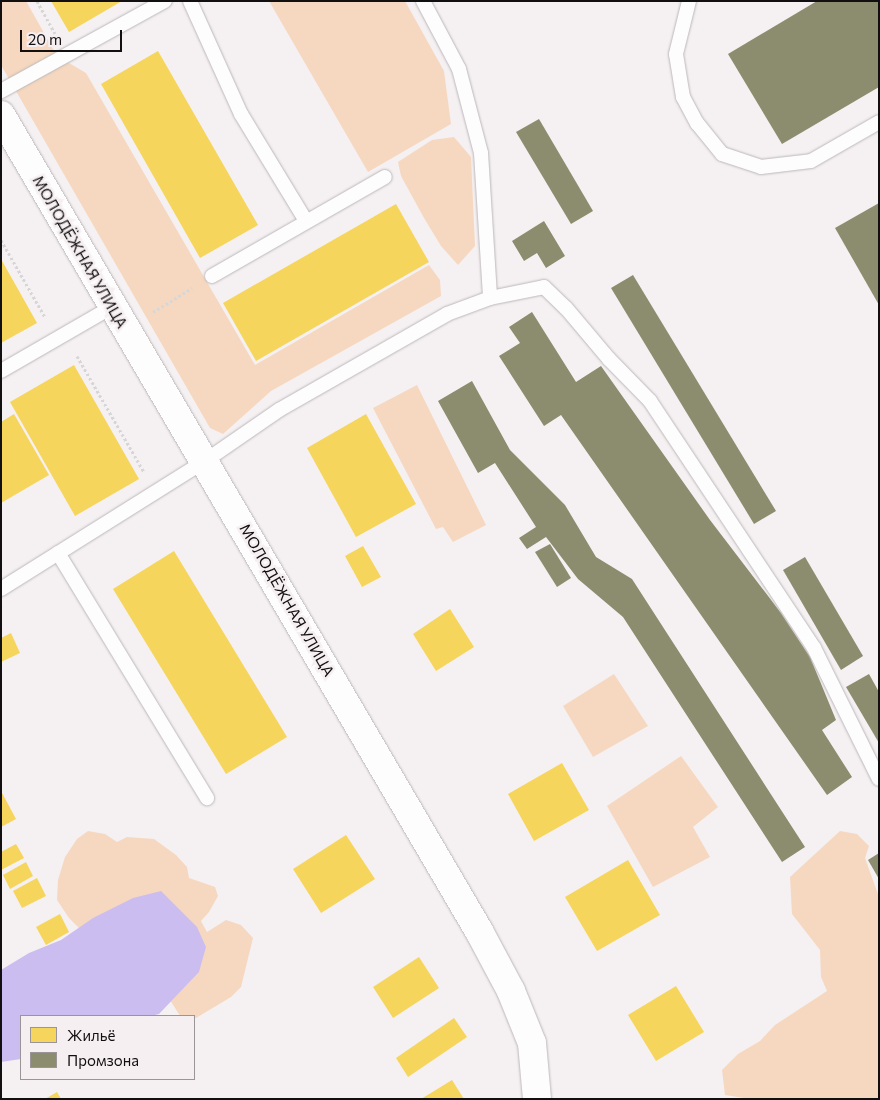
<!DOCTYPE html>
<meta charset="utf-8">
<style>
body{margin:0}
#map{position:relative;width:880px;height:1100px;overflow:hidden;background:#f5f0f2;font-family:Commissioner,sans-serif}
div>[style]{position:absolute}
.green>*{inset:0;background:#f6d8c0}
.water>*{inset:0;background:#ccbdf1}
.homes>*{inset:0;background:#f6d55c}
.industry>*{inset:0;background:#8c8c6e}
.path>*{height:3px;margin-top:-1.5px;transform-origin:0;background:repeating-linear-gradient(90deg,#d7d6d7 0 2.5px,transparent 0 5px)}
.roads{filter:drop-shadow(0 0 1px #bcb8b9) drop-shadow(0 0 1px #bcb8b9)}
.lane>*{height:14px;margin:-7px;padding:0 7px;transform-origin:7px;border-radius:7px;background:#fefdfd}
.secondary>*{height:28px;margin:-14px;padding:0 14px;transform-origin:14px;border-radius:14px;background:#fefdfd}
span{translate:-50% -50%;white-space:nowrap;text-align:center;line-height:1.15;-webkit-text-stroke:5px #f6eff1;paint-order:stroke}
.street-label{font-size:15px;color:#120f10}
.frame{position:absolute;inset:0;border:2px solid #120f10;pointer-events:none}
.legend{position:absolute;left:20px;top:1015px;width:175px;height:65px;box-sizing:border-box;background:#f6eff1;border:1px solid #9b9597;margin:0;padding:6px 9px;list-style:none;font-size:15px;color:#120f10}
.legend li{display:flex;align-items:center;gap:10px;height:25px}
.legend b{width:25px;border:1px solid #9b9597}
.scale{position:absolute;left:20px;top:30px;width:102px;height:22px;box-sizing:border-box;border:2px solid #120f10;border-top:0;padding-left:6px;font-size:15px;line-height:18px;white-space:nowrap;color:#120f10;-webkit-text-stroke:4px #f6eff1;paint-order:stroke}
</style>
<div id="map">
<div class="green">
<div style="clip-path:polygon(1px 1px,26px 1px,57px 56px,86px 73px,255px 365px,429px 265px,440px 280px,441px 296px,271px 391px,223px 434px,210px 428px,1px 65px)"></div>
<div style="clip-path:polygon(269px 1px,405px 1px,444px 71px,451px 124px,368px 172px)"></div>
<div style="clip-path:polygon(454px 137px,471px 157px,475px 246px,458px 265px,441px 246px,424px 218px,401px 176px,398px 162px,432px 140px)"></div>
<div style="clip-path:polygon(417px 385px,486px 525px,453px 542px,443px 527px,436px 529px,373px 408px)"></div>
<div style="clip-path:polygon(614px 674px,648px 726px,593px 757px,563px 706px)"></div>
<div style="clip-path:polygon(681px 756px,718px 807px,693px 827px,710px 857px,653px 887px,607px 806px)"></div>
<div style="clip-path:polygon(88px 831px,105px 834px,117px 842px,127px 837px,154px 839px,176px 855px,187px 867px,189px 878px,215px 887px,218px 896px,209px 912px,201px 921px,207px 932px,226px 920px,241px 925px,253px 938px,241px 987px,231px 997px,196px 1018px,180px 1016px,167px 995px,83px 932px,69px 918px,57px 900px,58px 880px,65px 857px,77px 839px)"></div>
<div style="clip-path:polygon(840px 831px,857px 834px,869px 846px,865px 858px,879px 897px,879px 1099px,750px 1099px,725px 1095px,722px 1070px,738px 1054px,760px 1041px,775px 1025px,827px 991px,821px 977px,820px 950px,792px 914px,790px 877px)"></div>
</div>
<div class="water">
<div style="clip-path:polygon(161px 891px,197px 927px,206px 947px,199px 972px,159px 1014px,151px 1016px,21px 1016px,21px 1059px,1px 1062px,1px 970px,29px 953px,61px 940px,93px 918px,133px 898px)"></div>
</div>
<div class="homes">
<div style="clip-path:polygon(51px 1px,122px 1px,69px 32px)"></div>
<div style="clip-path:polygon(158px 51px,258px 225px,200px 258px,101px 84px)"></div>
<div style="clip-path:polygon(396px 204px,429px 262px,256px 361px,223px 303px)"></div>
<div style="clip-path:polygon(1px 259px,37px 323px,1px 343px)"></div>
<div style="clip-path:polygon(74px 365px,139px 479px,75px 516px,10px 402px)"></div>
<div style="clip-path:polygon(14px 414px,49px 475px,1px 503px,1px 422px)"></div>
<div style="clip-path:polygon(366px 414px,416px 504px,356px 537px,307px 448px)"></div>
<div style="clip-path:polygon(363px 546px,381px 577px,362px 587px,345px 556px)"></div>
<div style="clip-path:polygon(174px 551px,287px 737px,226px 774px,113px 589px)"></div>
<div style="clip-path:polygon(450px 609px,474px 647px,436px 671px,413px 634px)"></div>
<div style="clip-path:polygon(11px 633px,20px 653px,1px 662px,1px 638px)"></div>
<div style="clip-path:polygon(562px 763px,589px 810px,534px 841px,508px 794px)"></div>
<div style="clip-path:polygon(1px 791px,16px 819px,1px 827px)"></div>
<div style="clip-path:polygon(346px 835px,375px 879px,321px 913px,293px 869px)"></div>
<div style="clip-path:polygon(16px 844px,24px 858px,1px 870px,1px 852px)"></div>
<div style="clip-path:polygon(628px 860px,660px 915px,597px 951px,565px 897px)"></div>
<div style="clip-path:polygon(26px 862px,33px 876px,10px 889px,3px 875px)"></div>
<div style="clip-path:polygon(37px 878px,46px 896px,22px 908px,13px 891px)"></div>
<div style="clip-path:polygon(60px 914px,69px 932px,46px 945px,36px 927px)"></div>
<div style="clip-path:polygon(419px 957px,439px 988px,393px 1018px,373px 987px)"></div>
<div style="clip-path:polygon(676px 986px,704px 1032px,656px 1061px,628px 1015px)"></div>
<div style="clip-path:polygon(454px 1018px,467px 1037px,408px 1077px,396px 1058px)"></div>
<div style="clip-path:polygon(452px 1080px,464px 1099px,421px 1099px)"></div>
<div style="clip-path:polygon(57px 1092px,61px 1099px,45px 1099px)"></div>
</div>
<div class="industry">
<div style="clip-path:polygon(817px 1px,879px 1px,879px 87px,782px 144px,728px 54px)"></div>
<div style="clip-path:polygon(539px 119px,593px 211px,571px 224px,516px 132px)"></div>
<div style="clip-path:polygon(879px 203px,879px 305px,835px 228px)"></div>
<div style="clip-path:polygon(544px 221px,565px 256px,546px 268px,537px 253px,524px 261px,512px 241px)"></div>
<div style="clip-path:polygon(633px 275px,776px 511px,754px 524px,611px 288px)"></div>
<div style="clip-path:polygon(532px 312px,576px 382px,601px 366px,710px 520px,781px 613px,810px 657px,836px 720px,822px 730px,852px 777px,827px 795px,561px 415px,544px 426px,499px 356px,520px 343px,509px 327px)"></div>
<div style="clip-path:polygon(472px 381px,510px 450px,565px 505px,596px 557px,632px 579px,805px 847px,782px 862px,623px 617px,578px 579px,546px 537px,527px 549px,519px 538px,536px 527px,495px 463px,478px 473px,438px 401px)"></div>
<div style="clip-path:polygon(550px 544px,571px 578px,557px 587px,535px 552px)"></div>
<div style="clip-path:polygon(805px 557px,863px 656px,841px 670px,783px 570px)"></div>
<div style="clip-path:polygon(869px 674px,879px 692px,879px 743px,846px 687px)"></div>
<div style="clip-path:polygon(879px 853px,879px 879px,868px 860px)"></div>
</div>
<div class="path">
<div style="left:37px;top:1px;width:37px;rotate:61deg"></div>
<div style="left:1px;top:240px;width:89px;rotate:60.3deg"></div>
<div style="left:153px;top:312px;width:46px;rotate:-31.6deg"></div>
<div style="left:77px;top:356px;width:134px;rotate:60deg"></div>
</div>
<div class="roads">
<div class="lane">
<div style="left:190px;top:1px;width:124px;rotate:65.7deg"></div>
<div style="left:241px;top:114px;width:125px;rotate:58.7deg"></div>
<div style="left:423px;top:1px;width:77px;rotate:62.1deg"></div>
<div style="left:459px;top:69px;width:87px;rotate:75.3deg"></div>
<div style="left:481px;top:153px;width:145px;rotate:86.4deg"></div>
<div style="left:689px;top:1px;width:55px;rotate:103.8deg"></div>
<div style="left:676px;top:54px;width:44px;rotate:80.8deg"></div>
<div style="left:683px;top:97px;width:30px;rotate:62deg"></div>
<div style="left:697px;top:123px;width:40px;rotate:51deg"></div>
<div style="left:722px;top:154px;width:41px;rotate:18.4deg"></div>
<div style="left:761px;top:167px;width:50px;rotate:-6.8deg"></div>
<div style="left:811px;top:161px;width:78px;rotate:-29.8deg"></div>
<div style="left:1px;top:91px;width:187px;rotate:-28.8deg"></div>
<div style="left:212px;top:276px;width:199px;rotate:-29.8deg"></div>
<div style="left:1px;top:371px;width:128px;rotate:-30deg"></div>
<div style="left:58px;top:553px;width:287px;rotate:58.7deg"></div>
<div style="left:1px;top:589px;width:241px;rotate:-32.1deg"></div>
<div style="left:205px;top:461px;width:90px;rotate:-34.6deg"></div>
<div style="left:279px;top:410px;width:193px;rotate:-29.7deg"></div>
<div style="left:447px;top:314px;width:46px;rotate:-20.4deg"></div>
<div style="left:490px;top:298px;width:55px;rotate:-11.5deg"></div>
<div style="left:544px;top:287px;width:30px;rotate:44deg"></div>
<div style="left:566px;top:308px;width:67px;rotate:49.9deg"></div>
<div style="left:609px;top:359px;width:59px;rotate:45.7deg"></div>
<div style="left:650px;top:401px;width:296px;rotate:56.4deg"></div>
<div style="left:814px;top:648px;width:146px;rotate:63.6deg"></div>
</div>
<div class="secondary">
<div style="left:1px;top:115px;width:946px;rotate:59.64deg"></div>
<div style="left:479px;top:931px;width:68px;rotate:61.9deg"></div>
<div style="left:511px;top:991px;width:56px;rotate:68deg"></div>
<div style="left:532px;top:1043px;width:56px;rotate:84.9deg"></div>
</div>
</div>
<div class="street-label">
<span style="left:80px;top:252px;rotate:60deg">МОЛОДЁЖНАЯ УЛИЦА</span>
<span style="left:287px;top:600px;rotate:60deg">МОЛОДЁЖНАЯ УЛИЦА</span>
</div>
<div class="frame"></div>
<ul class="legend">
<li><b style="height:14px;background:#f6d55c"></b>Жильё</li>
<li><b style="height:14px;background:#8c8c6e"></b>Промзона</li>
</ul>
<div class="scale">20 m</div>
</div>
